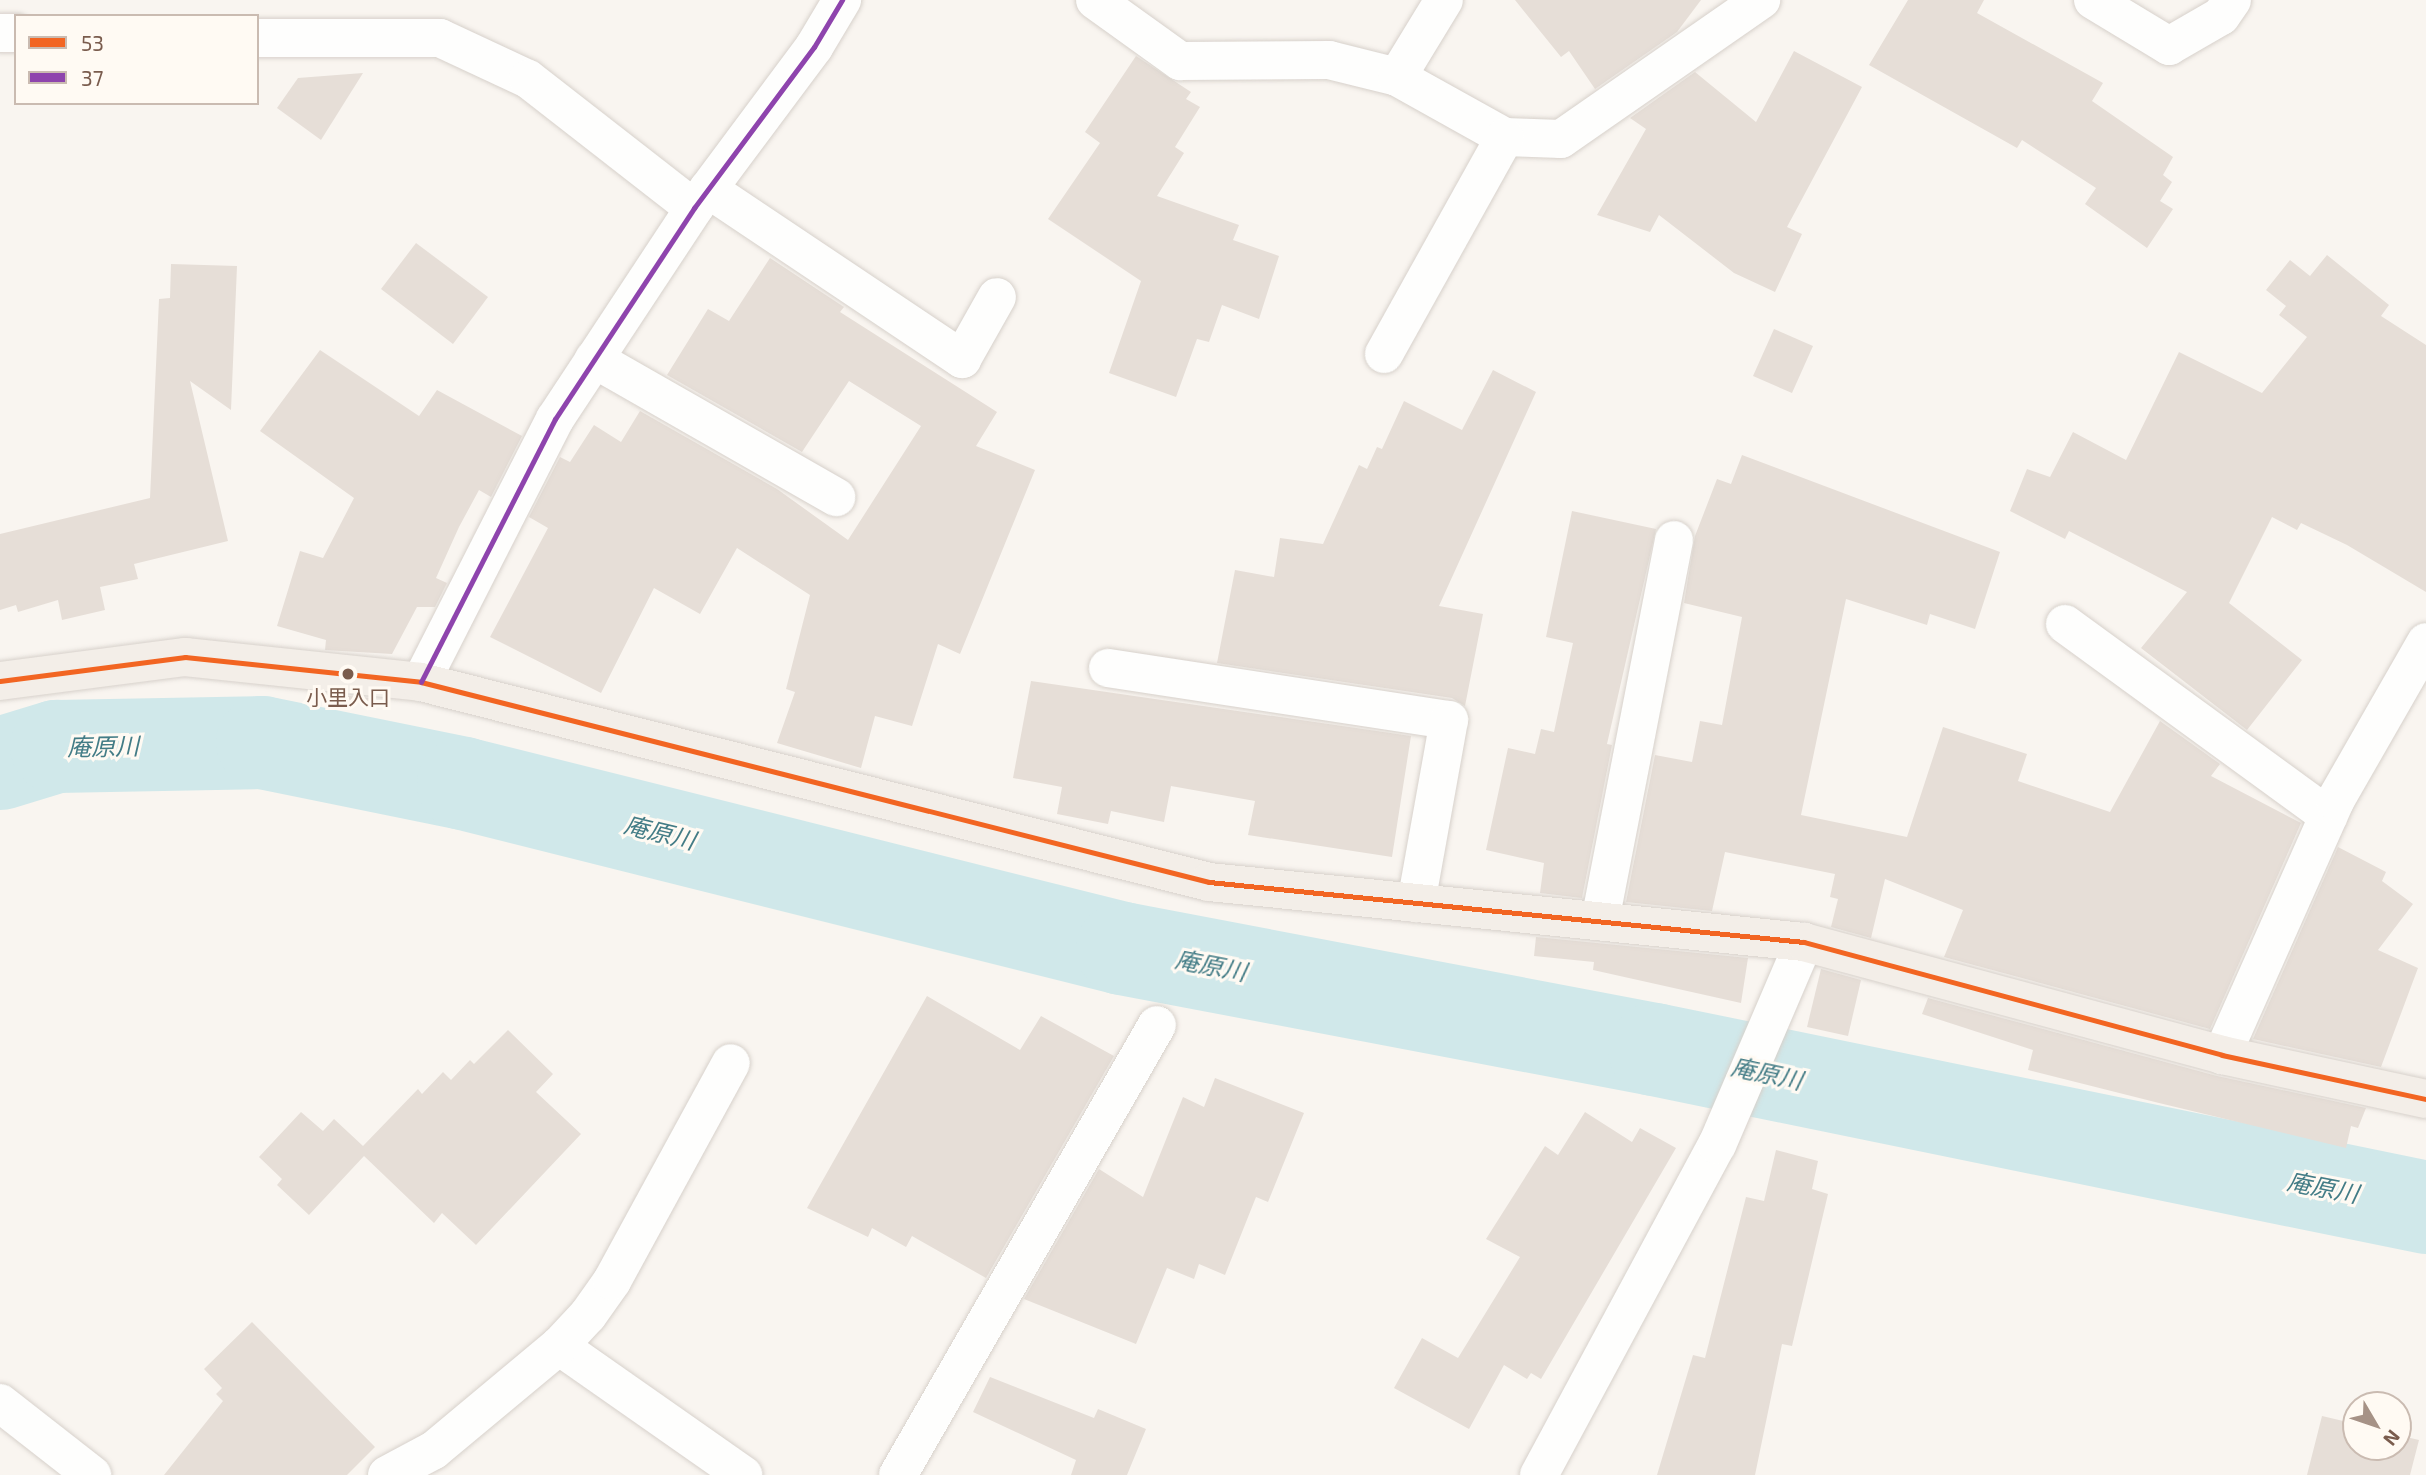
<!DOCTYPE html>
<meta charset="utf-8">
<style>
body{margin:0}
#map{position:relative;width:2426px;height:1475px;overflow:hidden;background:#f9f5f0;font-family:"Exo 2","Noto Sans JP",sans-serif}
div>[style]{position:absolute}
.river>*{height:93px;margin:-46.5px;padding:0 46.5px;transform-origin:46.5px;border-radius:46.5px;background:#d0e8ea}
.building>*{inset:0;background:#e6ded7}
.roads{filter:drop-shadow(0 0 2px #d7d1cb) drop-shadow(0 0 2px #d7d1cb)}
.street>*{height:38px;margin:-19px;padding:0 19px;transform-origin:19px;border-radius:19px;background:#fefefd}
.primary>*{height:38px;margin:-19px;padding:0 19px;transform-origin:19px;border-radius:19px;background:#f3eee8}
.bus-1>*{height:5px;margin:-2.5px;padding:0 2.5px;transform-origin:2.5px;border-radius:2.5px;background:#f26522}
.bus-2>*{height:5px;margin:-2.5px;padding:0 2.5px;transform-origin:2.5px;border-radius:2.5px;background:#8e44ad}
.dots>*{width:19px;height:19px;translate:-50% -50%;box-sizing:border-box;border:4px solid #fffaf3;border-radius:50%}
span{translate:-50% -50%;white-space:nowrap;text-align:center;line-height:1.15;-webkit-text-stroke:6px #fffaf3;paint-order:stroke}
.bus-label{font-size:21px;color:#7a5c4d}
.water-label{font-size:24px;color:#437c86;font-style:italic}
.legend{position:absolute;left:14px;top:14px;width:245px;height:91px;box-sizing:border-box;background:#fffaf3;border:2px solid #cabbb1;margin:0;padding:9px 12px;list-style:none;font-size:21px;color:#7a5c4d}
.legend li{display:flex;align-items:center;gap:14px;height:35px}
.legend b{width:35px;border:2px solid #cabbb1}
.north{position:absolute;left:2342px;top:1391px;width:70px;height:70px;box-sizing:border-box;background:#fffaf3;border:2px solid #cabbb1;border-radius:50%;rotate:129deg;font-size:19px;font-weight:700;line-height:28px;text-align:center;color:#7a5c4d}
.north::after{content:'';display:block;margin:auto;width:24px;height:32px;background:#a69286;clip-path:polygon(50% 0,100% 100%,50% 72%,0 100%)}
</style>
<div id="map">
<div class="river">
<div style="left:0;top:763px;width:59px;rotate:-16.9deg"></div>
<div style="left:56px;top:746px;width:206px;rotate:-1.1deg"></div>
<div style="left:262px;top:742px;width:205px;rotate:11.5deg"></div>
<div style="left:463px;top:783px;width:679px;rotate:14.06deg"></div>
<div style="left:1122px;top:948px;width:542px;rotate:10.75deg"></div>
<div style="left:1654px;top:1049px;width:788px;rotate:11.57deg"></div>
</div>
<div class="building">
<div style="clip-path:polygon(1515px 0,1701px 0,1677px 32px,1595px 89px,1569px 51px,1561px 57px)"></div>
<div style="clip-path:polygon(1908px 0,1984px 0,1977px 13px,2103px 83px,2092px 101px,2173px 157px,2163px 175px,2172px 182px,2160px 201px,2173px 209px,2147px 248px,2085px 204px,2096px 188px,2022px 140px,2017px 148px,1869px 65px)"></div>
<div style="clip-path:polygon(1794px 51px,1862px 87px,1787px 227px,1802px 234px,1775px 292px,1734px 273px,1659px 215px,1650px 232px,1597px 215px,1646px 129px,1630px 118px,1695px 72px,1756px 122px)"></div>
<div style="clip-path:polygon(1136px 56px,1191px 92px,1186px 99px,1200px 107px,1175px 147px,1184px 153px,1157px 196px,1239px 225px,1233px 240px,1279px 256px,1259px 319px,1222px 305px,1209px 342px,1197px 339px,1176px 397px,1109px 373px,1141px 281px,1048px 219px,1100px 143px,1085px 132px)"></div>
<div style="clip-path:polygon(363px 73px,321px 140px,277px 108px,298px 78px)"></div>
<div style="clip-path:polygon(416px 243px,488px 297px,453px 344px,381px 289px)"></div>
<div style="clip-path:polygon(2327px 255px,2389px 305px,2381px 316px,2426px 345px,2426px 592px,2347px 545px,2301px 523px,2297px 530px,2272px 517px,2229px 603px,2302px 660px,2247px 730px,2141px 648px,2187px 592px,2069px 531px,2065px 539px,2010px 511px,2027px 469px,2050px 477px,2073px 432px,2126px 460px,2179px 352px,2262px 393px,2307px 337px,2279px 315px,2286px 306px,2266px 290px,2290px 260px,2310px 276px)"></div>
<div style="clip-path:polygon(770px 258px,844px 307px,840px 312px,997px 412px,976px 446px,1035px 470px,960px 654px,938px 644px,912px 726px,875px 716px,861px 768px,777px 743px,795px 692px,786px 689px,810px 595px,737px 548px,700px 614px,654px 588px,601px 693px,490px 637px,548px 528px,529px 517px,560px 457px,570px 462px,594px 425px,621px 442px,640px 411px,777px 489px,848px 540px,921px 426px,849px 381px,802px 452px,667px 375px,708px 309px,729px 321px)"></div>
<div style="clip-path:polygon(171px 264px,237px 266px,231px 410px,190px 381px,228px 541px,134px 564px,138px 579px,100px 587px,105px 610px,62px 620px,58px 600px,18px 612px,16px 605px,0 610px,0 534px,150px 498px,159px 299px,170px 298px)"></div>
<div style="clip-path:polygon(1774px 329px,1813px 346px,1792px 393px,1753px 376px)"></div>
<div style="clip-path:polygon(320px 350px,419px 416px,437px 390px,522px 436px,491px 497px,479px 490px,459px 527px,436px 578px,447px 583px,435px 607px,417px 607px,392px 654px,325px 650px,326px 640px,277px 626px,300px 551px,323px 558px,354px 498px,260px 431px)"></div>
<div style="clip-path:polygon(1493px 370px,1536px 392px,1439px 606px,1483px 614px,1465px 706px,1452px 698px,1217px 663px,1235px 570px,1274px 577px,1280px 538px,1323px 544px,1359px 465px,1367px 469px,1377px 447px,1382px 449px,1404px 401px,1462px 430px)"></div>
<div style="clip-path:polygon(1742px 455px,2000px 552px,1975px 629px,1930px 614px,1927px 625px,1846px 599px,1801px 815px,1907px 837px,1943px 727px,2027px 754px,2018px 781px,2110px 812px,2160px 721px,2220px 764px,2211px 776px,2301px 823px,2210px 1029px,1944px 957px,1963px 910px,1885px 879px,1871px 938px,1831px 927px,1838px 899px,1830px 897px,1835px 874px,1725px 852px,1712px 911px,1626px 902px,1655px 755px,1692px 762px,1700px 721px,1722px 725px,1742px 617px,1684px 603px,1695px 536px,1717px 479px,1731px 484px)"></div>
<div style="clip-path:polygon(1572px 511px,1656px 529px,1607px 744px,1612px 745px,1582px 898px,1540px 893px,1544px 863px,1486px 850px,1508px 748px,1535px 754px,1541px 729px,1554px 732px,1573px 643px,1546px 637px)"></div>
<div style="clip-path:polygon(1031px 681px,1411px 736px,1392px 857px,1248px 835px,1255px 801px,1171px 786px,1164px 822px,1111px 811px,1108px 824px,1057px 814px,1062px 787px,1013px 778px)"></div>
<div style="clip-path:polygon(320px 693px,369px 698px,368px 704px)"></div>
<div style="clip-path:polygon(2338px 847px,2386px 872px,2382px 881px,2413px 904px,2378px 950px,2418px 968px,2381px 1067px,2253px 1039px)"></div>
<div style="clip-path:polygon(1536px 937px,1748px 958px,1741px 1003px,1593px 970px,1594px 962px,1534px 956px)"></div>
<div style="clip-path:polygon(1821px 969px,1861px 980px,1848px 1036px,1807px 1027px)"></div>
<div style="clip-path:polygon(927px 996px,1020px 1050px,1041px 1016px,1114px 1056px,986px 1278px,912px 1236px,906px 1247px,872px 1228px,868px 1237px,807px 1208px)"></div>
<div style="clip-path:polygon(1928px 998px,2217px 1076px,2366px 1108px,2358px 1128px,2351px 1126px,2346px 1148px,2159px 1103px,2028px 1070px,2033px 1050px,1922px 1014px)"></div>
<div style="clip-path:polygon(508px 1030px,553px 1074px,536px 1092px,581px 1134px,476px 1245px,442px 1213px,434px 1223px,364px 1156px,309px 1215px,277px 1185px,282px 1179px,259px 1157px,301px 1112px,323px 1131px,334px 1119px,363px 1146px,418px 1089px,422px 1094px,443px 1072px,451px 1080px,470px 1060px,474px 1064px)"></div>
<div style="clip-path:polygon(1215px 1078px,1304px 1113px,1268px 1202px,1256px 1197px,1225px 1275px,1199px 1264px,1194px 1279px,1167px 1268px,1136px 1344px,1024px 1299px,1099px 1169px,1143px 1197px,1183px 1097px,1204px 1107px)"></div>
<div style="clip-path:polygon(1585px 1112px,1632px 1142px,1640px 1128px,1676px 1148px,1541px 1379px,1531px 1373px,1527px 1379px,1504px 1365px,1469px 1429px,1394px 1388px,1422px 1338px,1458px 1358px,1520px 1257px,1486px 1239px,1545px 1146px,1558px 1155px)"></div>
<div style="clip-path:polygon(1776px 1150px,1818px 1161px,1812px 1189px,1828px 1194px,1792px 1346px,1782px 1344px,1755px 1475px,1657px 1475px,1693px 1355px,1705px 1358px,1746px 1197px,1764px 1201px)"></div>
<div style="clip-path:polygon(252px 1322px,375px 1447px,347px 1475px,164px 1475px,223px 1401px,216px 1394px,222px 1388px,204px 1369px)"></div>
<div style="clip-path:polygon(990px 1377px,1094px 1418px,1098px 1409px,1146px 1429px,1127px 1475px,1071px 1475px,1076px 1460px,973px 1412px)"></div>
<div style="clip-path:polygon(2322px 1416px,2356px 1424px,2356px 1447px,2398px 1447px,2398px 1435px,2419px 1440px,2410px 1475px,2307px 1475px)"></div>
</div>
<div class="roads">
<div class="street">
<div style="left:1095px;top:0;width:105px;rotate:35.7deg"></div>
<div style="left:1180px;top:61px;width:149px;rotate:-0.4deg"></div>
<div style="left:1329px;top:60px;width:70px;rotate:14deg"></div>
<div style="left:1397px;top:77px;width:124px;rotate:29.1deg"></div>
<div style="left:1505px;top:137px;width:56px;rotate:2deg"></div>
<div style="left:1561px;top:139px;width:244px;rotate:-34.8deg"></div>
<div style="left:2093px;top:0;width:89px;rotate:31.2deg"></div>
<div style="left:2169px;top:46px;width:60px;rotate:-30deg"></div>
<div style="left:2221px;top:16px;width:19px;rotate:-55deg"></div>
<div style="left:0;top:33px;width:16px"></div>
<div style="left:257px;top:38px;width:183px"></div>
<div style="left:440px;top:38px;width:97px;rotate:25deg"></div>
<div style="left:528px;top:79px;width:210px;rotate:37.9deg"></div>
<div style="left:1397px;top:77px;width:90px;rotate:-58.6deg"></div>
<div style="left:708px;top:189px;width:306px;rotate:33.8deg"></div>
<div style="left:962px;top:359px;width:71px;rotate:-60.6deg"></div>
<div style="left:1384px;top:354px;width:248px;rotate:-60.9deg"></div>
<div style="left:594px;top:359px;width:279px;rotate:29.7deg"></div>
<div style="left:2065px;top:624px;width:326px;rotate:36.1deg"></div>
<div style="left:1108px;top:668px;width:345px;rotate:8.7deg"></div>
<div style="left:1449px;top:720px;width:186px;rotate:100.2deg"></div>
<div style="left:421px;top:682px;width:295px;rotate:-63deg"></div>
<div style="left:555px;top:419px;width:253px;rotate:-56.6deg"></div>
<div style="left:694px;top:208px;width:201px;rotate:-53.3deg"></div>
<div style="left:814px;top:47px;width:55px;rotate:-59.2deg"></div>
<div style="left:1600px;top:921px;width:388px;rotate:-79deg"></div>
<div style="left:2222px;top:1055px;width:278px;rotate:-66deg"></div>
<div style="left:2335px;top:801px;width:183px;rotate:-60.2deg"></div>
<div style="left:559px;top:1346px;width:225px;rotate:35deg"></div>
<div style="left:0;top:1403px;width:117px;rotate:38deg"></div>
<div style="left:387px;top:1475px;width:53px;rotate:-28deg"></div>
<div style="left:434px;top:1450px;width:163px;rotate:-39.8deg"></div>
<div style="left:559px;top:1346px;width:42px;rotate:-46.9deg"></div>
<div style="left:588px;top:1315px;width:42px;rotate:-54.8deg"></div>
<div style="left:612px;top:1281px;width:248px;rotate:-61.4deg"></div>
<div style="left:898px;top:1475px;width:519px;rotate:-60.08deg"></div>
<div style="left:1539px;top:1475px;width:375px;rotate:-61.7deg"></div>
<div style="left:1717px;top:1145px;width:221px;rotate:-66.8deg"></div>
</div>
<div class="primary">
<div style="left:0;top:681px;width:187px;rotate:-7.4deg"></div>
<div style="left:185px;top:657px;width:237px;rotate:6deg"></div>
<div style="left:421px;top:682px;width:813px;rotate:14.24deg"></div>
<div style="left:1209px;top:882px;width:598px;rotate:5.76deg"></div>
<div style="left:1804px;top:942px;width:433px;rotate:15.1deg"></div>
<div style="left:2222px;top:1055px;width:209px;rotate:12.2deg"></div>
</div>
</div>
<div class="bus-1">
<div style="left:0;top:681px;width:187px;rotate:-7.4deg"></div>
<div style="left:185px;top:657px;width:237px;rotate:6deg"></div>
<div style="left:421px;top:682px;width:813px;rotate:14.24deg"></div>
<div style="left:1209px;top:882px;width:598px;rotate:5.76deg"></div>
<div style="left:1804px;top:942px;width:433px;rotate:15.1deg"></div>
<div style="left:2222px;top:1055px;width:209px;rotate:12.2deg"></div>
</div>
<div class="bus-2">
<div style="left:421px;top:682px;width:295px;rotate:-63deg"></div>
<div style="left:555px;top:419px;width:253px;rotate:-56.6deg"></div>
<div style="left:694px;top:208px;width:201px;rotate:-53.3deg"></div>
<div style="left:814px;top:47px;width:55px;rotate:-59.2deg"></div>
</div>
<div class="dots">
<div style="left:348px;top:674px;background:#7a5c4d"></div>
</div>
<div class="bus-label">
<span style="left:348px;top:697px">小里入口</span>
</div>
<div class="water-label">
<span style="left:103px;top:746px;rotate:-1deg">庵原川</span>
<span style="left:660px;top:832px;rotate:14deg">庵原川</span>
<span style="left:1211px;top:965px;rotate:11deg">庵原川</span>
<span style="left:1767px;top:1073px;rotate:12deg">庵原川</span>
<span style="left:2323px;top:1187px;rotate:11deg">庵原川</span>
</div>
<ul class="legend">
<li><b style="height:9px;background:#f26522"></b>53</li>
<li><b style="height:9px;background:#8e44ad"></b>37</li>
</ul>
<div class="north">N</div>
</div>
